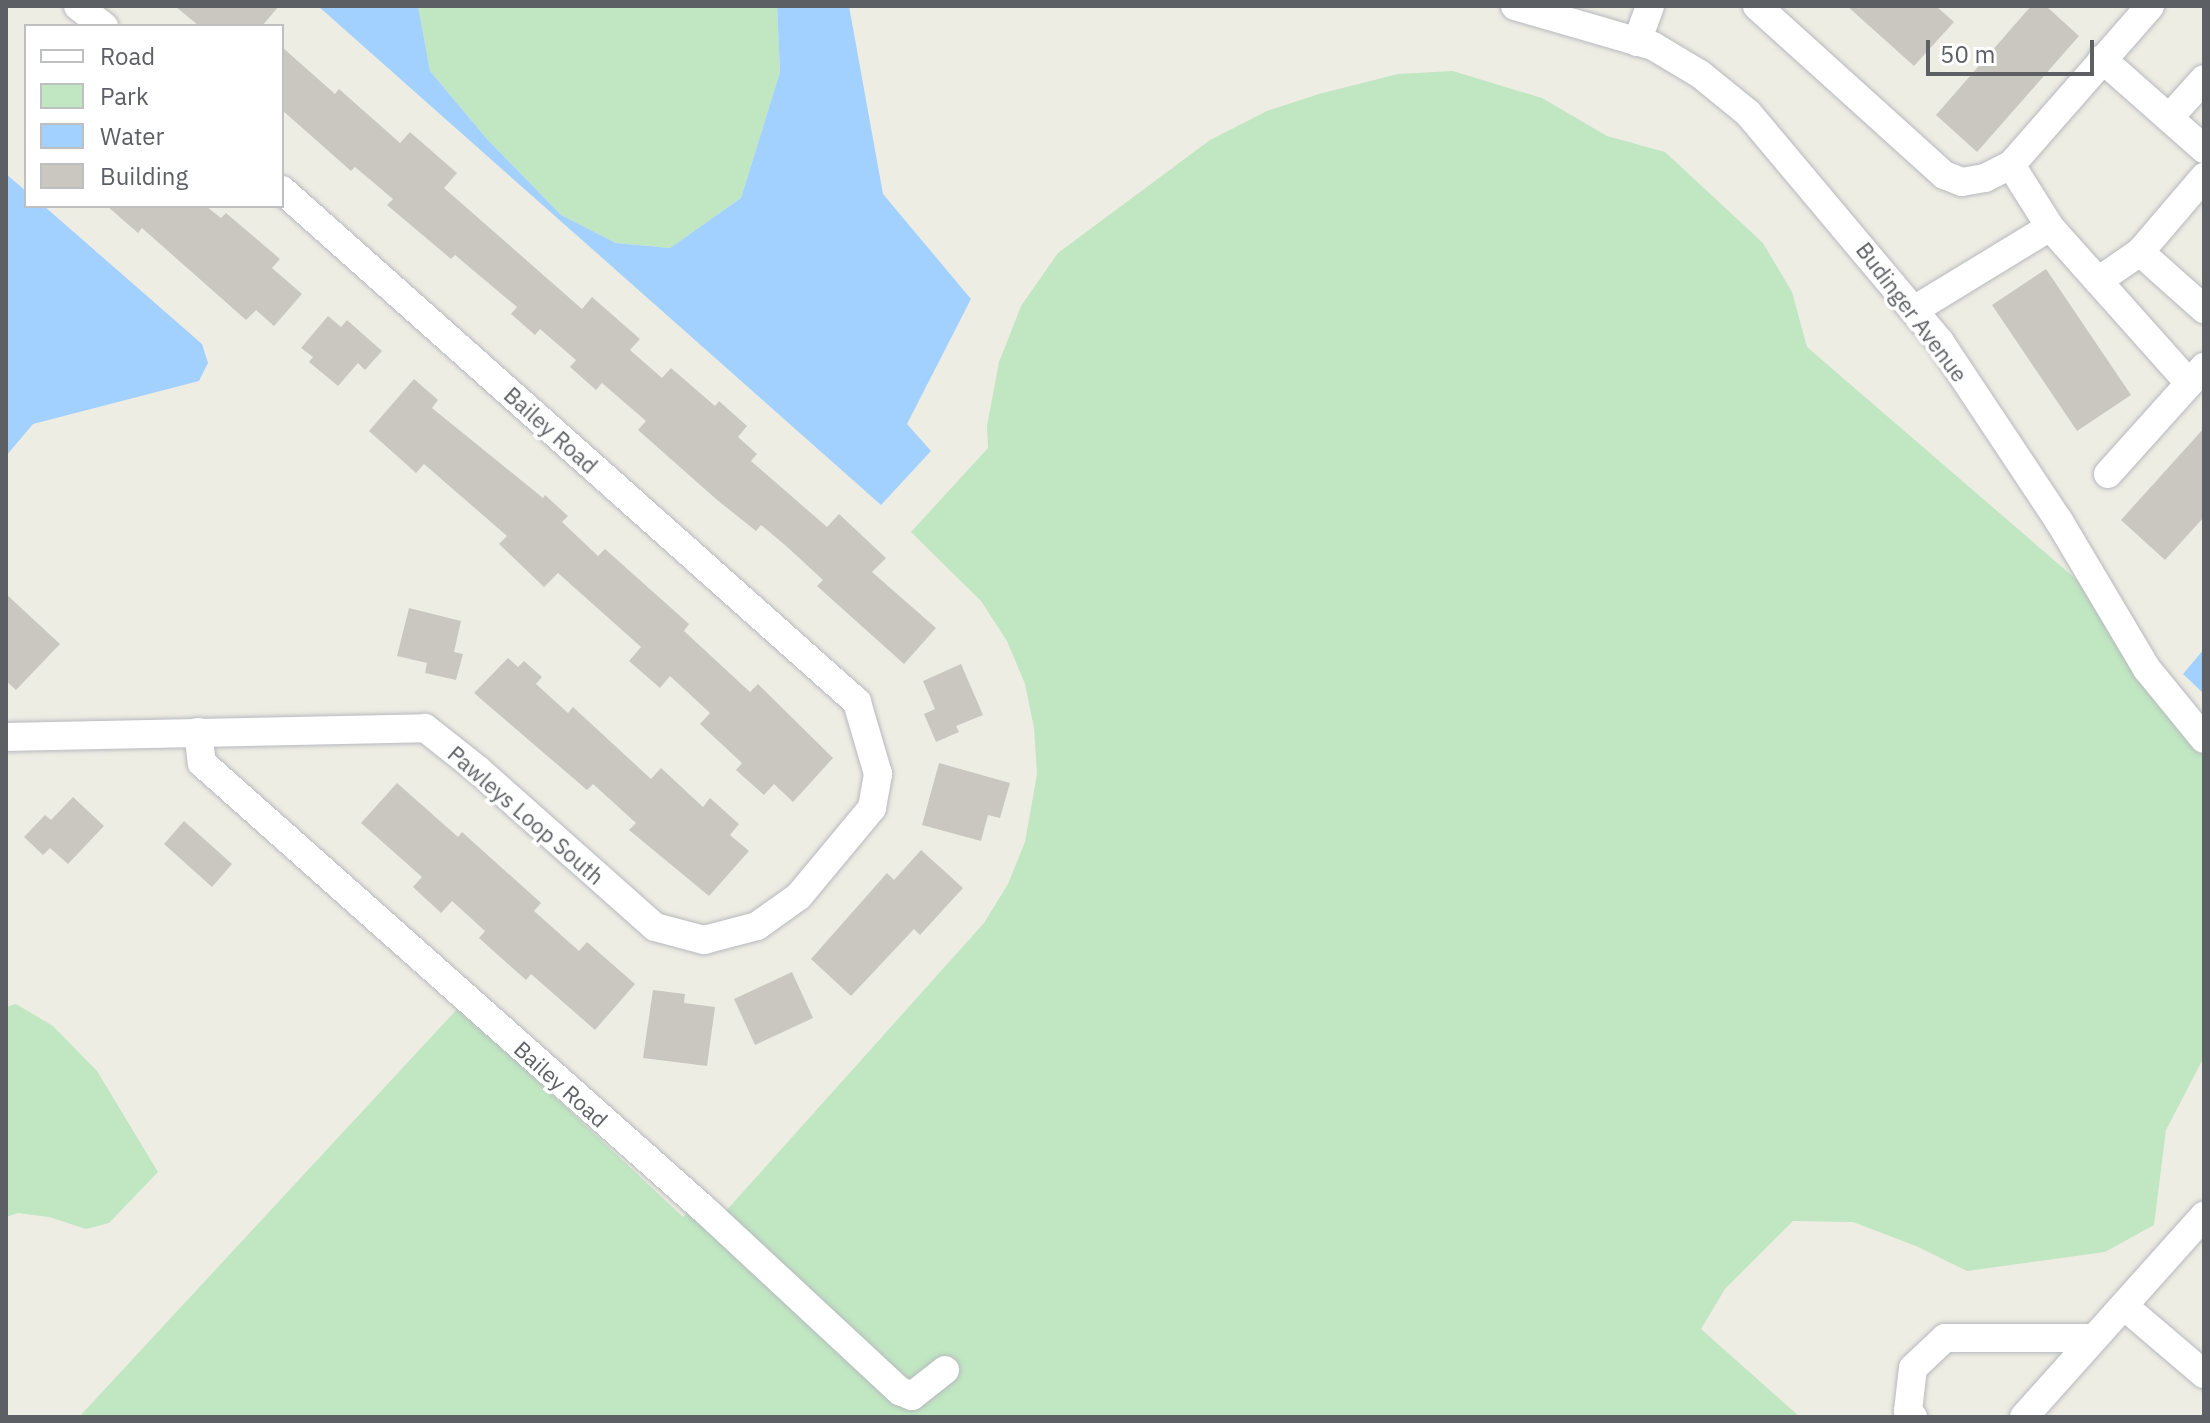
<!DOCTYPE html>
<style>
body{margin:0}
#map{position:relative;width:2210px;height:1423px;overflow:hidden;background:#eeede4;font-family:"IBM Plex Sans",sans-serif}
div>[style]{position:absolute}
.green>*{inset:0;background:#c0e6c2}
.water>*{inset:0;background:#a3d1ff}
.building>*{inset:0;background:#cac7c1}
.roads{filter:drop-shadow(0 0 2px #b6b9be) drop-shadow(0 0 2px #b6b9be)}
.minor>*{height:28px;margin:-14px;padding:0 14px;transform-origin:14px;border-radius:14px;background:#fff}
span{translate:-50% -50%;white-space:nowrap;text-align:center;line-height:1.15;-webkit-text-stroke:7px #fff;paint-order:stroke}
.street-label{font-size:22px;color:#5c5f64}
.frame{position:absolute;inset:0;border:8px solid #5c5f64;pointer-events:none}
.legend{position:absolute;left:24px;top:24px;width:260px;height:184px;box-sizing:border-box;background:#fff;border:2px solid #bebfc1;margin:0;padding:10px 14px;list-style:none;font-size:24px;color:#5c5f64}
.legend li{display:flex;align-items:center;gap:16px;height:40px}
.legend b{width:40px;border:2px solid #bebfc1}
.scale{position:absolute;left:1926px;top:40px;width:168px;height:36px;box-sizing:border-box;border:4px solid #5c5f64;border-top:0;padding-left:10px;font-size:24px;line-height:28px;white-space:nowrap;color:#5c5f64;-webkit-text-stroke:6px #fff;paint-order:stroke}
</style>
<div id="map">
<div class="green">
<div style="clip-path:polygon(418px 6px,777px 6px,780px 72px,741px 198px,670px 248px,616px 243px,561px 215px,487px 139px,430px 71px)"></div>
<div style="clip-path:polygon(1453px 71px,1542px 98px,1607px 136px,1665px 152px,1763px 243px,1792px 292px,1807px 347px,2084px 586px,2138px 676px,2204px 757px,2204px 1057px,2166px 1130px,2154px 1225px,2105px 1252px,1967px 1271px,1916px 1246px,1853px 1222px,1793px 1221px,1725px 1289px,1701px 1329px,1800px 1417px,79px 1417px,459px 1007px,683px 1217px,699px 1202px,725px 1212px,984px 923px,1008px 884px,1025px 842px,1037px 774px,1034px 728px,1025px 684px,1007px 641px,981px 601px,911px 532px,988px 448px,987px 426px,999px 362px,1021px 306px,1058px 253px,1210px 140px,1267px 111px,1319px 94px,1398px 74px)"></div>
<div style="clip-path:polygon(16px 1004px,53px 1026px,97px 1071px,158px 1172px,109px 1223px,86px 1229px,49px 1217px,18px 1213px,6px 1217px,6px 1007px)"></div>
</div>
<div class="water">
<div style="clip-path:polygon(318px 6px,418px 6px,430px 71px,487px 139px,561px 215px,616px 243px,670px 248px,741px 198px,780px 72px,777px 6px,849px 6px,883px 194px,971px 299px,907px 424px,931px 451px,881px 505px)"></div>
<div style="clip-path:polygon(6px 174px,26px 191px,26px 206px,44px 206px,202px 344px,208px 363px,199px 381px,33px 424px,6px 456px)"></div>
<div style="clip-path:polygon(2204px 649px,2204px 694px,2183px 674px)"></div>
</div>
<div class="building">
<div style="clip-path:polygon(175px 6px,279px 6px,262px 26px,199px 26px)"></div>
<div style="clip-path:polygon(1847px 6px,1936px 6px,1954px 22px,1914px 66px)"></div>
<div style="clip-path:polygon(2031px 6px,2046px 6px,2079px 36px,1977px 152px,1936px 115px)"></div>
<div style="clip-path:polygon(282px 47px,335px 94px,339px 89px,400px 143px,410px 132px,457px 173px,444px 188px,582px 309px,592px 297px,640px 339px,630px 350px,662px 378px,671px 368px,715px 406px,719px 401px,747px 426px,738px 437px,757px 454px,751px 461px,827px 527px,839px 514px,886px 558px,872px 572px,936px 628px,904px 664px,817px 586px,823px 580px,785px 545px,761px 525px,756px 531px,716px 499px,638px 430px,646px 421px,602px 383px,596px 390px,570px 367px,576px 360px,540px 329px,535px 335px,511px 314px,517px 307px,455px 255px,451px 259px,387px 205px,393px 199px,355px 167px,351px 171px,282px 110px)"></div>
<div style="clip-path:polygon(107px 206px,206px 206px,221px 218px,226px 213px,280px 259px,272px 268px,302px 294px,274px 326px,256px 310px,246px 320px,142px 228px,138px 233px)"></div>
<div style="clip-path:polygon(2046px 269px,2131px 395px,2077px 431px,1992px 305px)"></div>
<div style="clip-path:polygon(328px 316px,341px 327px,347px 320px,382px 351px,365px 370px,358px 363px,338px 386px,309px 362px,313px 357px,301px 348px)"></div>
<div style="clip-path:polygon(414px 379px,438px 400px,432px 408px,543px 498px,545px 495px,568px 516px,562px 522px,598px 556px,605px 549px,689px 624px,684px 631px,750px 692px,758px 684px,833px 758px,793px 802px,774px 784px,764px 795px,736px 770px,742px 763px,700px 724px,710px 713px,670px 676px,660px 688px,629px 661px,641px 647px,558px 573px,544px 587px,499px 544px,507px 536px,424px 464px,416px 473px,369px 431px)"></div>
<div style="clip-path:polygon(2204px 428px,2204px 517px,2165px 560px,2121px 520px)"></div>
<div style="clip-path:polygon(6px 594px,60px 644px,16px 690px,6px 681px)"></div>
<div style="clip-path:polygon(409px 608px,461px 621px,454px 652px,463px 654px,456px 680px,425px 673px,427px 663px,397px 656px)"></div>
<div style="clip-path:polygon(508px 658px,518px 667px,524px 661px,542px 677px,536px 684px,568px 713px,573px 707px,651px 779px,661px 768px,703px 807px,710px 798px,739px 824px,730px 835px,749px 851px,709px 896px,629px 830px,636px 823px,593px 784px,587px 790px,474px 693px)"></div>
<div style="clip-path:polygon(961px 664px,983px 715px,956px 726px,959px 732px,936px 742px,924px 714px,935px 709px,923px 681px)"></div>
<div style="clip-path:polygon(939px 763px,1010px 783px,1000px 818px,988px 815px,981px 841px,922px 825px)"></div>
<div style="clip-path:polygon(397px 783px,458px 837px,462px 832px,541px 903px,534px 911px,579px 951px,587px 942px,635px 984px,595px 1030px,531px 974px,526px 980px,479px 938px,485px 931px,452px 901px,441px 913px,413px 887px,422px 877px,361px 823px)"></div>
<div style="clip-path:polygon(73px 797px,104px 826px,68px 864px,50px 848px,43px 855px,24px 837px,45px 815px,51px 820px)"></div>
<div style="clip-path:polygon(184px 821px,232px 864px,212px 887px,164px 844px)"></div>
<div style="clip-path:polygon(921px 850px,963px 888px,920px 935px,914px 929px,851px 996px,811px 959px,887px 873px,894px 880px)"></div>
<div style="clip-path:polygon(792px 972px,813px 1018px,755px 1045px,734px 999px)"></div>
<div style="clip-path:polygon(653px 990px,685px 994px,684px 1003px,715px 1007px,707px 1066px,643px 1058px)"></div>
</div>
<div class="roads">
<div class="minor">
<div style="left:78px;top:6px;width:33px;rotate:38deg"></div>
<div style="left:1515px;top:6px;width:144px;rotate:16.2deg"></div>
<div style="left:1653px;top:46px;width:55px;rotate:30.8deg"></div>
<div style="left:1700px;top:74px;width:62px;rotate:39.1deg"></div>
<div style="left:1748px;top:113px;width:299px;rotate:50deg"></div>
<div style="left:1940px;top:342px;width:215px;rotate:56.4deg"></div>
<div style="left:2059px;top:521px;width:172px;rotate:59.3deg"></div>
<div style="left:2147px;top:669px;width:90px;rotate:50.8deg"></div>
<div style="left:1757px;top:6px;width:252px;rotate:42.1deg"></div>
<div style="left:1944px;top:175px;width:19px;rotate:21deg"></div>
<div style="left:1962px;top:182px;width:23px;rotate:-10deg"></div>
<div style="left:1985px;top:178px;width:29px;rotate:-27deg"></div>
<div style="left:2011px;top:165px;width:211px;rotate:-48.8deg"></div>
<div style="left:1637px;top:42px;width:38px;rotate:-70deg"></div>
<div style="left:2102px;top:59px;width:136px;rotate:41.4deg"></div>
<div style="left:2169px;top:118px;width:52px;rotate:-48.1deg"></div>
<div style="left:2011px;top:165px;width:73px;rotate:57.8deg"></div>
<div style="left:2050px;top:227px;width:209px;rotate:48.3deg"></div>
<div style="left:2140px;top:252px;width:86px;rotate:41.7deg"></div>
<div style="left:2098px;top:281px;width:51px;rotate:-34.6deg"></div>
<div style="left:2140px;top:252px;width:99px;rotate:-49.5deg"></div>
<div style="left:1914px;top:310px;width:159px;rotate:-31.4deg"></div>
<div style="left:2108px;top:474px;width:144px;rotate:-48.1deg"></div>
<div style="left:198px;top:732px;width:31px;rotate:83deg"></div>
<div style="left:202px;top:763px;width:674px;rotate:41.63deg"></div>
<div style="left:706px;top:1211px;width:265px;rotate:42.9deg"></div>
<div style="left:900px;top:1391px;width:13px;rotate:23deg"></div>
<div style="left:912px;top:1396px;width:42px;rotate:-38.2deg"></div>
<div style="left:6px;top:737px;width:419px;rotate:-1.2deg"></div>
<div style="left:425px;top:728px;width:66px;rotate:38.3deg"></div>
<div style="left:477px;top:769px;width:238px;rotate:41.6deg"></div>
<div style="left:655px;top:927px;width:51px;rotate:14.9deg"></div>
<div style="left:704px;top:940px;width:55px;rotate:-14.8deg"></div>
<div style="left:757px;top:926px;width:52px;rotate:-35.5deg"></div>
<div style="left:799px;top:896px;width:114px;rotate:-50.3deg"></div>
<div style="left:872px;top:808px;width:35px;rotate:-80deg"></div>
<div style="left:878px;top:774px;width:75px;rotate:-106.3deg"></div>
<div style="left:857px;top:702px;width:770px;rotate:-138.32deg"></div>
<div style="left:2124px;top:1306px;width:105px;rotate:40.4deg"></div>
<div style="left:1913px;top:1417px;width:8px;rotate:-130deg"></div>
<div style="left:1908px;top:1411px;width:43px;rotate:-83.4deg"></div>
<div style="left:1913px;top:1368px;width:44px;rotate:-43.2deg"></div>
<div style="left:1945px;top:1338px;width:149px"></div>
<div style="left:2024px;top:1417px;width:270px;rotate:-48.2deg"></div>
</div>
</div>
<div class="street-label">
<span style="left:1912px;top:312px;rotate:53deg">Budinger Avenue</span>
<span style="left:551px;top:430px;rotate:42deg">Bailey Road</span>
<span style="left:526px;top:815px;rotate:41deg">Pawleys Loop South</span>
<span style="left:561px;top:1084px;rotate:42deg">Bailey Road</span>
</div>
<div class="frame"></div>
<ul class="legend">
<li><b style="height:10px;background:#fff"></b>Road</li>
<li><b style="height:22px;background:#c0e6c2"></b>Park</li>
<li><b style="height:22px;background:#a3d1ff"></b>Water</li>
<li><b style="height:22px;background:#cac7c1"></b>Building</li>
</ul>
<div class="scale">50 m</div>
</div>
